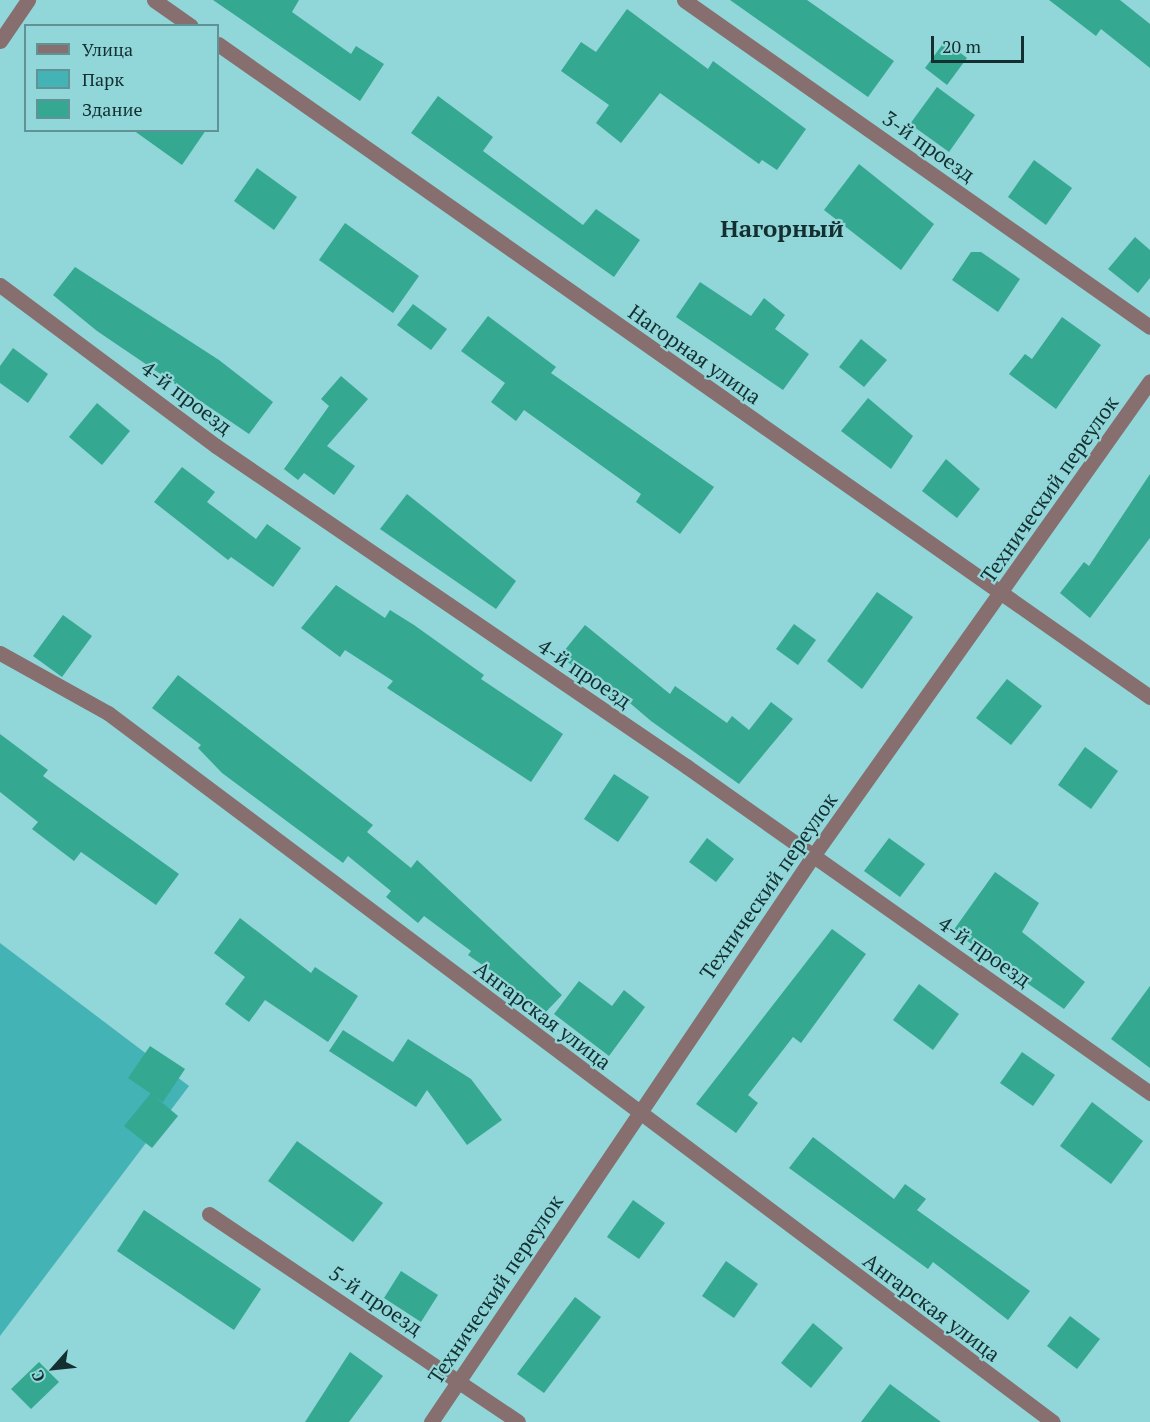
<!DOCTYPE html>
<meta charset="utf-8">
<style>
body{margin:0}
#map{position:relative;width:1150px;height:1422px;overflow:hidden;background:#91d6d8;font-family:"PT Serif",serif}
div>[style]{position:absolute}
.green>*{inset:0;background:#44b3b6}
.building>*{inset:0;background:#35a892}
.minor>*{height:15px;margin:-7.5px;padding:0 7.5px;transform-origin:7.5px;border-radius:7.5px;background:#876f6f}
span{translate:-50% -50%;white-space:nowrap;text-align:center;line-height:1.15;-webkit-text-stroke:4.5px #91d6d8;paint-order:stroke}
.street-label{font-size:21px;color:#132f30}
.quarter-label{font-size:24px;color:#132f30;font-weight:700}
.legend{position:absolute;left:24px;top:24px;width:195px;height:108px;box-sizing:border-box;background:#91d6d8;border:2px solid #5f9395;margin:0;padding:8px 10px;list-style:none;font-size:18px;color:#132f30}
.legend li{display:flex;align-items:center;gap:12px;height:30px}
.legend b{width:30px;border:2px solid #5f9395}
.north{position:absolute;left:24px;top:1338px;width:60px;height:60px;-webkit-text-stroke:4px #91d6d8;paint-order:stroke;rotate:243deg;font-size:16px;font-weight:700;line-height:24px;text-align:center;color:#132f30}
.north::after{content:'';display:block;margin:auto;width:21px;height:27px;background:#132f30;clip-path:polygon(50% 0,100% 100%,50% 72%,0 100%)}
.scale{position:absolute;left:931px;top:36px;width:93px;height:27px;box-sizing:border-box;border:3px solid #132f30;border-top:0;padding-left:8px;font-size:18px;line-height:21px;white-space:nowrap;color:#132f30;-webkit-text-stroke:4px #91d6d8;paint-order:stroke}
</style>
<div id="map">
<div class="green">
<div style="clip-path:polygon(0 943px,189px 1086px,0 1336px)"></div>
</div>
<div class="building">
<div style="clip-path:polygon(213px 0,299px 0,292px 12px,351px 54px,356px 46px,384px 64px,360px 101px)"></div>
<div style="clip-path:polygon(730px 0,807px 0,894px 61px,868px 97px)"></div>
<div style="clip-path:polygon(1049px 0,1120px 0,1150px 24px,1150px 68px,1101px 29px,1096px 36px)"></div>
<div style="clip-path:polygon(627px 9px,708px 69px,713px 61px,806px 129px,777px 170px,762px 160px,759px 164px,660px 93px,621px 143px,596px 123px,609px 105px,561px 71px,581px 42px,596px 52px)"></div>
<div style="clip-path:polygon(945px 41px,967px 58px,947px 85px,925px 68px)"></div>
<div style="clip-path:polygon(937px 87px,975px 115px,949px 152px,910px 124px)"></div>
<div style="clip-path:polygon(438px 96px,493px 137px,483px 151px,583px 225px,596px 209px,640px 240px,614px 277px,411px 133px)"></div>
<div style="clip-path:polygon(133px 130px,206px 130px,182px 165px)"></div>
<div style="clip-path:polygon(1034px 160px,1072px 188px,1046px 225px,1008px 197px)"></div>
<div style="clip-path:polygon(859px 164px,934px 224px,901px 270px,824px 210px)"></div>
<div style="clip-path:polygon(257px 168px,297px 197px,274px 230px,234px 201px)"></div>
<div style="clip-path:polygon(345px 223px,419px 276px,393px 313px,319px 260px)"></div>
<div style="clip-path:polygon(1135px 237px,1150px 250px,1150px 278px,1138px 293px,1108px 269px)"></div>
<div style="clip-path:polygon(971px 252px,981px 252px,1020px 279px,998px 312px,952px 280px)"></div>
<div style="clip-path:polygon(75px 267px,219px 360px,273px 402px,249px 434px,97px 331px,53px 295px)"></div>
<div style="clip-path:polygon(700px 282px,751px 316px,764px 298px,785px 315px,775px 329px,809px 354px,783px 390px,676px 317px)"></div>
<div style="clip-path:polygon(413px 304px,447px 329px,431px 350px,397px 325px)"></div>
<div style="clip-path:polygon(488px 316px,556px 367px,551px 373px,714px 487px,680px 534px,636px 502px,641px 494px,524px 410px,516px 421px,491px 402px,505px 383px,461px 351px)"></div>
<div style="clip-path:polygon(1062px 317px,1101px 345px,1056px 409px,1009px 374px,1025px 354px,1032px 359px)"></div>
<div style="clip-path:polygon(861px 339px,887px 360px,864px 387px,839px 367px)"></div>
<div style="clip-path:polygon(13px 348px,48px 374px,28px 403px,0 383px,0 366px)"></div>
<div style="clip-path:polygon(341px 376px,368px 399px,327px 446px,355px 466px,334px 495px,304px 473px,298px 480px,284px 469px,329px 406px,321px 399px)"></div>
<div style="clip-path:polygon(868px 398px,913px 436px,891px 469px,841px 431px)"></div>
<div style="clip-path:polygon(97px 403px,130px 431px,102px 465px,69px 437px)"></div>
<div style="clip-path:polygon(946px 459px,980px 489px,957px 518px,922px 491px)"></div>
<div style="clip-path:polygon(182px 467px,215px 492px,207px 502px,256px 539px,267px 524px,301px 548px,273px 587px,231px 557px,228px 560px,154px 502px)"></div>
<div style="clip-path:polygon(1150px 474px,1150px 538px,1090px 618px,1060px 593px,1084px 562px,1089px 566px)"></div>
<div style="clip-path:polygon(407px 494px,516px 581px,496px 609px,380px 529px)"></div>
<div style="clip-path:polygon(336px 585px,385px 618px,390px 610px,414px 625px,484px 675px,481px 679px,563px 734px,531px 782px,387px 688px,393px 681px,345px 650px,340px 657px,301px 628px)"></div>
<div style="clip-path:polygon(877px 592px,913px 617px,862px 689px,827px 661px)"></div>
<div style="clip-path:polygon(63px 615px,92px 636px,62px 677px,33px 656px)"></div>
<div style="clip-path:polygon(794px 624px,816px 640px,798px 665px,776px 649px)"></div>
<div style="clip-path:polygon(585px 625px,670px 694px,675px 686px,727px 723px,732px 716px,749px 730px,771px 702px,793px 719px,739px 784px,651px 721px,597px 675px,592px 681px,560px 656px)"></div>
<div style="clip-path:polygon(178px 675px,373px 825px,367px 832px,411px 868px,417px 860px,562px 995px,543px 1015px,507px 982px,468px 955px,471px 951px,424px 916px,418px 923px,386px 897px,391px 891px,348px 856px,343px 863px,222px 773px,198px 748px,201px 745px,152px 708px)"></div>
<div style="clip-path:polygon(1007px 679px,1042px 706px,1011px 745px,976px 718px)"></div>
<div style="clip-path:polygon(0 734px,48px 770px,43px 776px,179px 874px,156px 905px,81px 852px,74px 861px,32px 829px,38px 822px,0 792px)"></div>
<div style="clip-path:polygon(1085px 747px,1118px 771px,1091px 809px,1058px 785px)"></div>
<div style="clip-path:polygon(614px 774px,649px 797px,618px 842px,584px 819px)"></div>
<div style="clip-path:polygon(707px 838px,734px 859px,716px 882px,689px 862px)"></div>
<div style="clip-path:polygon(889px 838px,925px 864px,900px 897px,864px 871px)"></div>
<div style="clip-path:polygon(995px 872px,1039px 903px,1022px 932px,1085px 982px,1064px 1009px,953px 931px)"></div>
<div style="clip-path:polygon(240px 918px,311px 973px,315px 967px,358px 996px,328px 1042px,265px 1000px,249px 1022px,225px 1004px,245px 977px,214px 953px)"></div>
<div style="clip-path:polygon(832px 929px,866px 954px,801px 1043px,793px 1037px,748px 1095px,758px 1103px,736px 1133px,696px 1104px)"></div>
<div style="clip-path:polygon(579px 981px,612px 1006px,624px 990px,645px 1007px,609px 1056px,554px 1014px)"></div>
<div style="clip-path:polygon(919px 984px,959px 1014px,933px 1050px,893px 1020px)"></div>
<div style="clip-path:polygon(1150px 986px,1150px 1068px,1111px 1039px)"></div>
<div style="clip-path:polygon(343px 1030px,393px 1062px,408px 1039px,471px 1079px,502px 1120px,467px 1145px,427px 1090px,416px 1107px,329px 1051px)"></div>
<div style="clip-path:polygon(150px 1046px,185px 1069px,163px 1102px,128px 1078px)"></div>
<div style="clip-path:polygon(1022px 1052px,1055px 1075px,1033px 1106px,1000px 1083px)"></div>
<div style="clip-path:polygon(151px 1093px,178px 1116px,152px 1148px,124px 1126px)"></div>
<div style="clip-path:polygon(1092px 1102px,1143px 1141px,1111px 1184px,1060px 1146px)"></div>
<div style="clip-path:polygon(813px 1137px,894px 1199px,905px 1184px,926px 1199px,917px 1210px,1030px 1291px,1008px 1320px,933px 1262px,928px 1269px,789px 1168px)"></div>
<div style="clip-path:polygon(297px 1141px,383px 1203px,353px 1242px,268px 1181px)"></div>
<div style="clip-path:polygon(633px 1200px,665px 1223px,639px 1259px,607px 1237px)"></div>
<div style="clip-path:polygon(144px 1210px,261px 1289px,234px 1330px,117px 1251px)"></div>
<div style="clip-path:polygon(726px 1261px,758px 1284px,734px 1318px,702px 1296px)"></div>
<div style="clip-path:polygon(401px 1271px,438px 1295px,421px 1322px,384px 1298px)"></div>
<div style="clip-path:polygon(575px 1297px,601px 1317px,544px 1393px,517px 1374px)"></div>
<div style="clip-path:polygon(1070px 1316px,1100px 1339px,1077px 1369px,1047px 1346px)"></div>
<div style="clip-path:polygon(813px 1323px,843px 1348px,811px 1388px,781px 1363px)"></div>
<div style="clip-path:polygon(350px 1352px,383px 1376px,349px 1422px,305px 1422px)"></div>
<div style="clip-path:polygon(39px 1362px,59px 1382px,31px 1409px,11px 1389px)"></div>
<div style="clip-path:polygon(890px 1384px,941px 1422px,861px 1422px)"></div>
</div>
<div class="minor">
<div style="left:154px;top:0;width:45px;rotate:35.1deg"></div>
<div style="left:684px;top:0;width:569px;rotate:35.06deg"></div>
<div style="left:0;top:41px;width:50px;rotate:-55.7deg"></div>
<div style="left:218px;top:44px;width:1138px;rotate:35.02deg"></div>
<div style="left:0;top:285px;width:269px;rotate:36.7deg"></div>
<div style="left:216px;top:446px;width:569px;rotate:34.25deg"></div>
<div style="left:686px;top:766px;width:568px;rotate:35.17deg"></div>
<div style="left:0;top:653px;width:124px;rotate:29.1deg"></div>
<div style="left:108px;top:713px;width:1181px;rotate:36.88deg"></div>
<div style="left:209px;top:1214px;width:372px;rotate:33.9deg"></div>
<div style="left:431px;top:1422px;width:683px;rotate:-55.98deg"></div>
<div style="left:813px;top:856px;width:582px;rotate:-54.65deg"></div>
</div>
<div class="street-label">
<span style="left:929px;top:146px;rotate:35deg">3-й проезд</span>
<span style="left:695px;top:354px;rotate:35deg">Нагорная улица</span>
<span style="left:187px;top:397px;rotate:37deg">4-й проезд</span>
<span style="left:1049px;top:489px;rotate:-55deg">Технический переулок</span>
<span style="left:585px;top:673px;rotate:34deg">4-й проезд</span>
<span style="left:768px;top:886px;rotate:-55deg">Технический переулок</span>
<span style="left:985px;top:951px;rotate:35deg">4-й проезд</span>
<span style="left:543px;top:1015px;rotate:37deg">Ангарская улица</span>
<span style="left:495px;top:1289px;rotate:-56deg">Технический переулок</span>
<span style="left:376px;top:1300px;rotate:34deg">5-й проезд</span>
<span style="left:932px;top:1307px;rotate:37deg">Ангарская улица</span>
</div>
<div class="quarter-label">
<span style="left:782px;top:229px">Нагорный</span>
</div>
<ul class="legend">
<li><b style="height:8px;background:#876f6f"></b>Улица</li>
<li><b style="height:16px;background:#44b3b6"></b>Парк</li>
<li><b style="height:16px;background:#35a892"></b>Здание</li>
</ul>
<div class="north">С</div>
<div class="scale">20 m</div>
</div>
